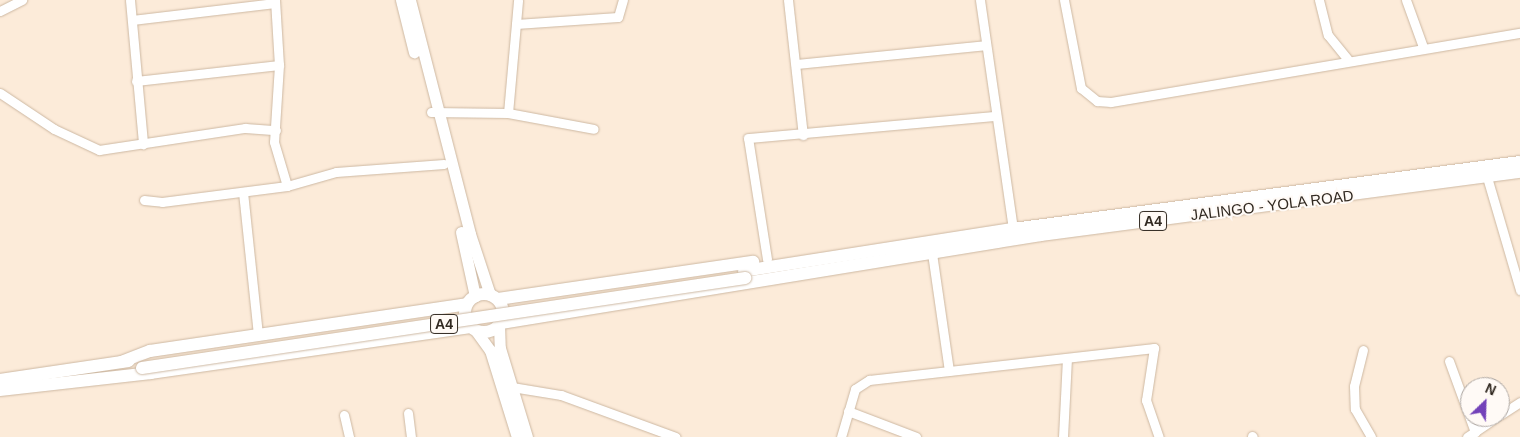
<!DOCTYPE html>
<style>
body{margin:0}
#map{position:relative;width:1520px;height:437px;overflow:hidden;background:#fcebd9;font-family:Arial,sans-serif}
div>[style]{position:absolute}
.roads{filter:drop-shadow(0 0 1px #cdb8a2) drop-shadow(0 0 1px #cdb8a2)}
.minor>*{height:9px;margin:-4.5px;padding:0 4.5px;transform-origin:4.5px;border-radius:4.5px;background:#fff}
.major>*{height:11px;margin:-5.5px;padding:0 5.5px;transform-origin:5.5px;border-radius:5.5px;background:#fff}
.highway>*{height:12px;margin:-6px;padding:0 6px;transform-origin:6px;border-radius:6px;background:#fff}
.highway>.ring{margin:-6px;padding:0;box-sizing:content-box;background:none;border:12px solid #fff;border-radius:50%}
.bridges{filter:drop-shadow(0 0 1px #cdb8a2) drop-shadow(0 0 1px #cdb8a2)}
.highway-bridge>*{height:12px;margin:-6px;padding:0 6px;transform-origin:6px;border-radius:6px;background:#fff}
span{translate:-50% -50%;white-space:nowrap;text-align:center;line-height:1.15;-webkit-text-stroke:4px #fffaf6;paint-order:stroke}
.shield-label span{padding:1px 4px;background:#fffaf6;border:1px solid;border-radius:4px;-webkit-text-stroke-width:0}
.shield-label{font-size:14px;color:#312921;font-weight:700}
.street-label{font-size:15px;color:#312921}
.north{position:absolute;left:1460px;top:377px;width:50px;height:50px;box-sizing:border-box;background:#fffaf6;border:1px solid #ada6a1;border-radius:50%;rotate:24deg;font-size:14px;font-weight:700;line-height:20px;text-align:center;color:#312921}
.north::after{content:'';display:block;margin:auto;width:18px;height:22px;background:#7342b9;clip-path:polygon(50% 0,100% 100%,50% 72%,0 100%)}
</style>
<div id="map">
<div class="roads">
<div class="minor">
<div style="left:130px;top:0;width:145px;rotate:84.8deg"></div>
<div style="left:275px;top:0;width:65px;rotate:86.5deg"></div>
<div style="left:279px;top:65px;width:77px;rotate:93.7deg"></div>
<div style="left:274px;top:142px;width:46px;rotate:73.5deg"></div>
<div style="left:788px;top:0;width:136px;rotate:83.7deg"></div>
<div style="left:980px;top:0;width:231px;rotate:81.8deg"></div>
<div style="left:1064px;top:0;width:90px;rotate:79.1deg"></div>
<div style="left:1081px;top:88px;width:21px;rotate:39deg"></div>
<div style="left:1097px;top:101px;width:14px;rotate:4deg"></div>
<div style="left:1111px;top:102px;width:415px;rotate:-9.6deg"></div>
<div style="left:1319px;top:0;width:36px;rotate:76deg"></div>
<div style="left:1328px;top:35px;width:33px;rotate:51deg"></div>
<div style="left:1406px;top:0;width:50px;rotate:70.1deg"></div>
<div style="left:0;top:11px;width:25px;rotate:-27deg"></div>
<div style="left:132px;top:20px;width:144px;rotate:-6.8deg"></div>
<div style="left:516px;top:24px;width:102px;rotate:-3.9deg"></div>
<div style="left:618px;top:17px;width:18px;rotate:-74deg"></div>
<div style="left:796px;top:64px;width:190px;rotate:-5.7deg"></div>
<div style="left:136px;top:81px;width:144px;rotate:-6.4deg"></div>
<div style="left:0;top:93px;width:65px;rotate:33.7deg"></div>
<div style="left:54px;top:129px;width:50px;rotate:25deg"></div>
<div style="left:99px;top:150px;width:148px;rotate:-8.6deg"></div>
<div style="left:245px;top:128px;width:31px;rotate:4deg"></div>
<div style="left:431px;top:112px;width:77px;rotate:0.7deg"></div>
<div style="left:508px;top:113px;width:113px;rotate:-84.9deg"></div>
<div style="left:508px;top:113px;width:87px;rotate:10.5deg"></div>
<div style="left:1487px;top:177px;width:118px;rotate:73.7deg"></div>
<div style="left:243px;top:192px;width:144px;rotate:84deg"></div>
<div style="left:144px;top:200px;width:18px;rotate:6deg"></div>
<div style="left:162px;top:202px;width:126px;rotate:-7.3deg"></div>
<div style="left:287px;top:186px;width:51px;rotate:-15.9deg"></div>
<div style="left:336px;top:172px;width:108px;rotate:-4.2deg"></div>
<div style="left:932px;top:253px;width:119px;rotate:81.8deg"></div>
<div style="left:767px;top:259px;width:122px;rotate:-98.9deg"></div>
<div style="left:748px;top:138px;width:248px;rotate:-5.1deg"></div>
<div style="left:1363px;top:350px;width:37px;rotate:104deg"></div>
<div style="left:1354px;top:386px;width:23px;rotate:88deg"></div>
<div style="left:1355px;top:409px;width:32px;rotate:60deg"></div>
<div style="left:1449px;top:361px;width:76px;rotate:69.9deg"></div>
<div style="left:512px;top:387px;width:50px;rotate:9.3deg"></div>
<div style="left:561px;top:395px;width:122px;rotate:20.1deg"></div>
<div style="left:848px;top:411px;width:73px;rotate:20.9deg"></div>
<div style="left:408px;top:413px;width:24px;rotate:83deg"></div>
<div style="left:344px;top:415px;width:23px;rotate:77deg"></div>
<div style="left:1500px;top:415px;width:24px;rotate:-33deg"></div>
<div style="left:1252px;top:436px;width:1px;rotate:45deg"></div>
<div style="left:841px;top:437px;width:50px;rotate:-73.7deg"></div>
<div style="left:855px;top:389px;width:17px;rotate:-33deg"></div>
<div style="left:869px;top:380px;width:287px;rotate:-6.4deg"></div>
<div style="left:1154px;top:348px;width:53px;rotate:98.7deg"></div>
<div style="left:1146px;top:400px;width:39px;rotate:71deg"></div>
<div style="left:1063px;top:437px;width:79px;rotate:-87.1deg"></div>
<div style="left:1467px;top:437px;width:36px;rotate:-34deg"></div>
</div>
<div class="major">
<div style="left:401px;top:0;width:54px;rotate:76deg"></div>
<div style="left:410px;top:0;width:242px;rotate:75.6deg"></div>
<div style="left:470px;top:234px;width:64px;rotate:71.8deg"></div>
<div style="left:461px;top:232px;width:66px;rotate:77.7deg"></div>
<div style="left:499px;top:325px;width:23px;rotate:88deg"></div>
<div style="left:500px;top:348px;width:93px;rotate:73.1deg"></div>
<div style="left:476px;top:331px;width:24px;rotate:54deg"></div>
<div style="left:490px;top:350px;width:91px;rotate:72.8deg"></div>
</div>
<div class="highway">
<div style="left:744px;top:271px;width:272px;rotate:-8.9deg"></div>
<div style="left:1013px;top:229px;width:511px;rotate:-7.53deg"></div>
<div class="ring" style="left:465px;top:294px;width:26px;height:26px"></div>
<div style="left:498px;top:299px;width:258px;rotate:-8.3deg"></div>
<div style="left:501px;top:323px;width:547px;rotate:-9.26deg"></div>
<div style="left:1041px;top:235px;width:483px;rotate:-7.5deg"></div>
<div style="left:121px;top:362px;width:31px;rotate:-21deg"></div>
<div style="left:150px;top:351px;width:320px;rotate:-8.4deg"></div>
<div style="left:0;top:380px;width:130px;rotate:-8.4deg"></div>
<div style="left:0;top:390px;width:152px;rotate:-6.4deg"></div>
<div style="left:151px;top:373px;width:322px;rotate:-8.2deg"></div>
</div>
</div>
<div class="bridges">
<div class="highway-bridge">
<div style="left:142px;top:368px;width:610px;rotate:-8.49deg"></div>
</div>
</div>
<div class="shield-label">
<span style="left:1153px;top:221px">A4</span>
<span style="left:444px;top:324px">A4</span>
</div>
<div class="street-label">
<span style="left:1272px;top:205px;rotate:-7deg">JALINGO - YOLA ROAD</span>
</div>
<div class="north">N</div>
</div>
